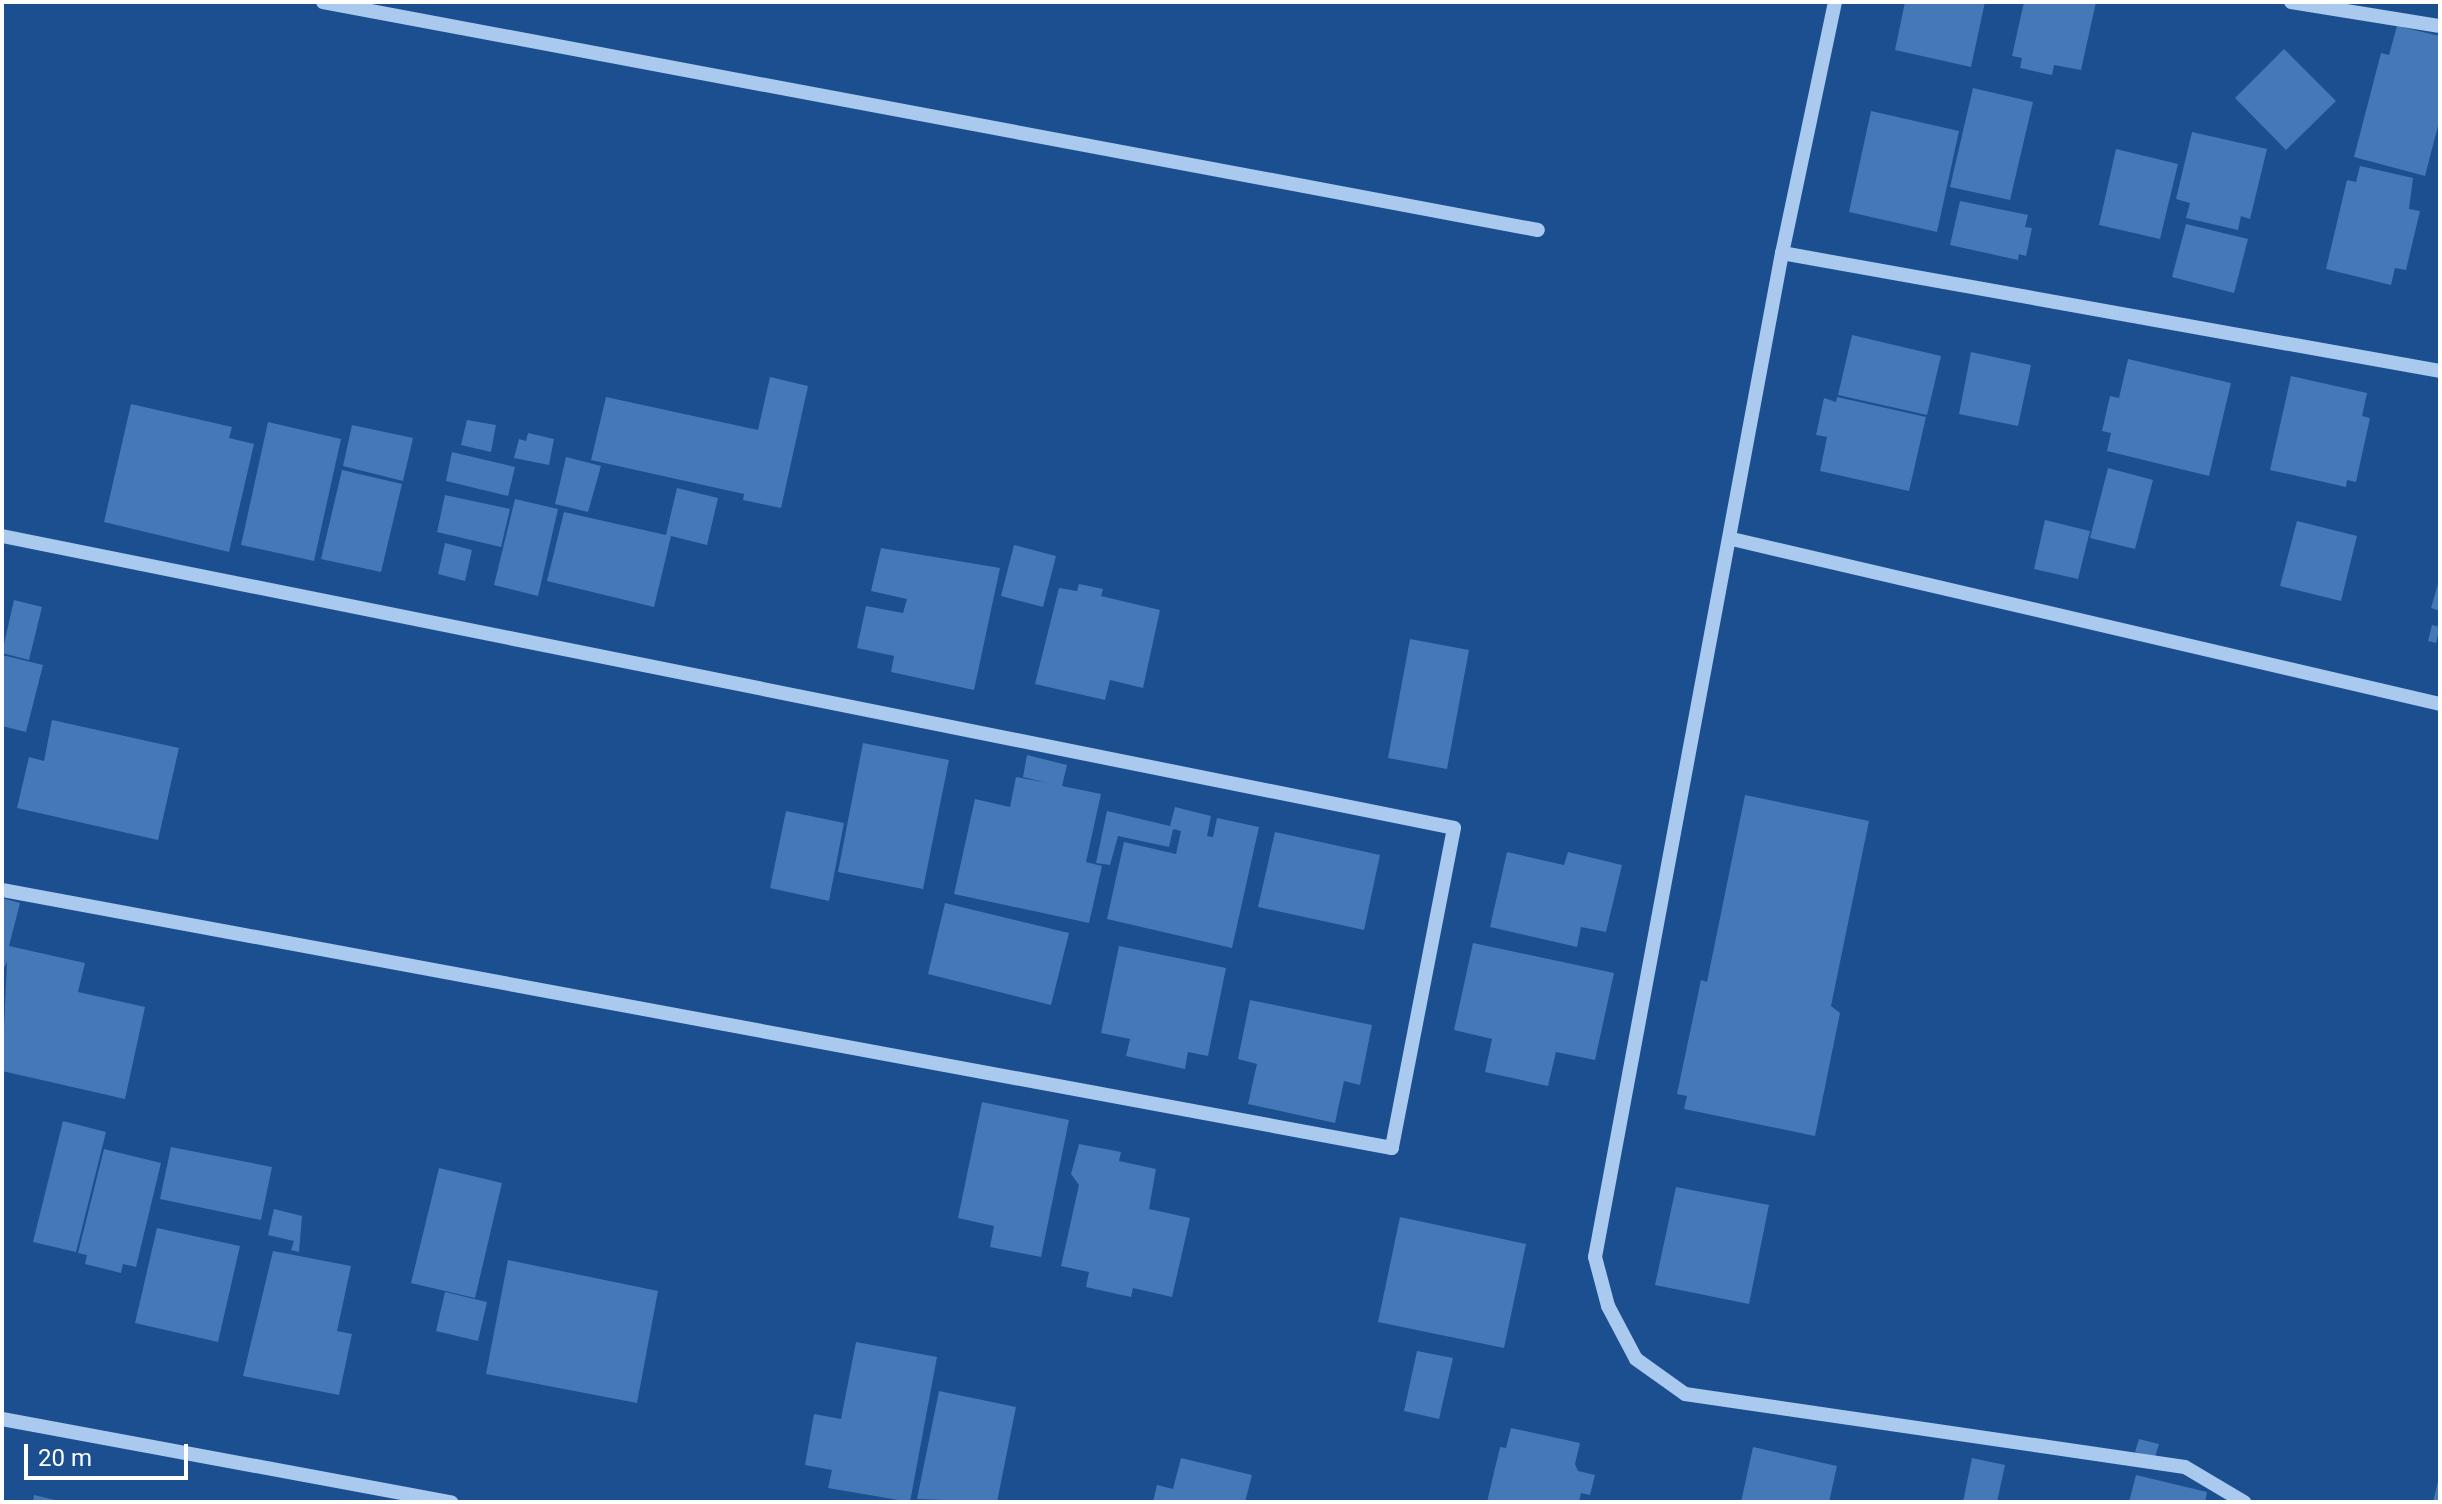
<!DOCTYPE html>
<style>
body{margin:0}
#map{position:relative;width:2442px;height:1504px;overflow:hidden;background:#1b4f8f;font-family:Roboto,sans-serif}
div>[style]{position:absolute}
.building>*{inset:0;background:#4478b7}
.minor>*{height:14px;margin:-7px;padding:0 7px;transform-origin:7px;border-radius:7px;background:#a9c9ee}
span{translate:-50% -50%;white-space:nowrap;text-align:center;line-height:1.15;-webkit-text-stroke:8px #1b4f8f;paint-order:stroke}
.frame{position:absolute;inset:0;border:4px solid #fff;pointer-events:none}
.scale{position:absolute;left:24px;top:1444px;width:164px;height:36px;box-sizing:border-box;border:4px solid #fff;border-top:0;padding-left:10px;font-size:24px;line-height:28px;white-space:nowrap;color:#fff;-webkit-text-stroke:6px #1b4f8f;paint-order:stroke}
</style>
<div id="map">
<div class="building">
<div style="clip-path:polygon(1905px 2px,1985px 2px,1971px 67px,1895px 50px)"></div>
<div style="clip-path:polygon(2024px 2px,2096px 2px,2081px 70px,2054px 65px,2052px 75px,2020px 68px,2022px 58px,2012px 56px)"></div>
<div style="clip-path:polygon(2397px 26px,2440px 36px,2440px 118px,2425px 176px,2354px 157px,2381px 53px,2389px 55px)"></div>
<div style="clip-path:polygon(2284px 49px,2336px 101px,2286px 150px,2235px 98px)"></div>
<div style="clip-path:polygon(1973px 88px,2033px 102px,2010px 200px,1950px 187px)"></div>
<div style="clip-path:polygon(1871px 111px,1959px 131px,1937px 232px,1849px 212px)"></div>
<div style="clip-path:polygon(2192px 132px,2267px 149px,2250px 219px,2241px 216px,2238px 230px,2186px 218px,2190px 203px,2176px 199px)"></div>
<div style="clip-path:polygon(2116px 149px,2178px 164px,2160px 239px,2099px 225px)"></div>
<div style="clip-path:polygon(2360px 166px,2413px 178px,2409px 209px,2420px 211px,2406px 270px,2395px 268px,2391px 285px,2326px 269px,2347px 180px,2356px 182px)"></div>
<div style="clip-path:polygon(1960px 201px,2028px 215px,2025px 227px,2032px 228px,2026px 256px,2019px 254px,2018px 260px,1950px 245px)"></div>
<div style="clip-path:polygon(2186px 224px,2248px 239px,2234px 293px,2172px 277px)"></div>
<div style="clip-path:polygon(1852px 335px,1941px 356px,1927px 415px,1838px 395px)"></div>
<div style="clip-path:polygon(1971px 352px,2031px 365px,2018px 426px,1959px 414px)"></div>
<div style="clip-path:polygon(2128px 359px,2231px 383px,2209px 476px,2107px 451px,2111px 433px,2102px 431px,2110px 396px,2119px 398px)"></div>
<div style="clip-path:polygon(2291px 376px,2367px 393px,2362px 416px,2370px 418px,2356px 482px,2347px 480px,2346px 487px,2270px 470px)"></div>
<div style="clip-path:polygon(770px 377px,808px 386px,781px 508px,743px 500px,744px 494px,591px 460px,606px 397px,758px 430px)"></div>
<div style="clip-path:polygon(1837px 397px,1926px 417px,1909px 491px,1820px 471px,1827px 437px,1816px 435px,1824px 398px,1836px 402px)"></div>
<div style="clip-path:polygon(131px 404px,232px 427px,229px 438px,254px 444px,229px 552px,104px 522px)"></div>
<div style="clip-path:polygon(467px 420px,496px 425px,491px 452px,461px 445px)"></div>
<div style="clip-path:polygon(268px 422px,341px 439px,314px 561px,241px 545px)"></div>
<div style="clip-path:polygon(352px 425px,413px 438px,403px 481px,343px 466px)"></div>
<div style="clip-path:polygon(528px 433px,554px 439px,549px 465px,514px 458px,519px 439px,526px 441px)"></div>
<div style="clip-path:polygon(452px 452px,515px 467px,508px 496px,446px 481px)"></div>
<div style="clip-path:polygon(566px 457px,601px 466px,588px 512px,555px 504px)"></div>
<div style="clip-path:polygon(2108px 468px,2153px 480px,2135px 549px,2090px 538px)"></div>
<div style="clip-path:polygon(342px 470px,402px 484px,381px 572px,321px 559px)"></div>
<div style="clip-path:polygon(677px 488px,718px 498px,707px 545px,671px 536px,654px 607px,547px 581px,564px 512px,666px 535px)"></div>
<div style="clip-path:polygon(445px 495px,510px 509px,501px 547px,437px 532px)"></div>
<div style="clip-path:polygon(515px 499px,558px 509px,538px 596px,494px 585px)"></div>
<div style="clip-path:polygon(2045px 520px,2090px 531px,2078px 579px,2034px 569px)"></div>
<div style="clip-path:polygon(2297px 521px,2357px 536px,2341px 601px,2280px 586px)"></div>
<div style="clip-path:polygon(445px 543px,472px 550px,465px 581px,438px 574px)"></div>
<div style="clip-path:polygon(1014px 545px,1056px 556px,1043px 607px,1001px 596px)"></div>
<div style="clip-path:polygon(881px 548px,1000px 568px,974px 690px,891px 672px,894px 656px,857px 648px,866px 606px,903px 613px,907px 599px,871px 591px)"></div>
<div style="clip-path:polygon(2440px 577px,2440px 611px,2431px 608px)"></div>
<div style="clip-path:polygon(1079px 584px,1103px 589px,1101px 596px,1160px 610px,1143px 688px,1110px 680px,1105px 700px,1035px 684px,1059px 588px,1077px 591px)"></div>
<div style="clip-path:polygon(14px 600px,42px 607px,29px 660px,2px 653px)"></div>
<div style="clip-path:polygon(2432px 625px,2440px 627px,2436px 643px,2428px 641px)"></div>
<div style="clip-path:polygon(1410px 639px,1469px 650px,1447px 769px,1388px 758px)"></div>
<div style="clip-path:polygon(2px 655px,43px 665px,26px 732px,2px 726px)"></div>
<div style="clip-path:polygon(52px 720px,179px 748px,158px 840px,17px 808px,29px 757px,44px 761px)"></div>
<div style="clip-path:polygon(863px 743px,949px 760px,923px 889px,838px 872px)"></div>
<div style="clip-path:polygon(1027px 755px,1067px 765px,1062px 786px,1101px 794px,1086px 862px,1102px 866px,1089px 923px,954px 894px,975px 799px,1010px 807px,1016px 777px,1048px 783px,1023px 777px)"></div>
<div style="clip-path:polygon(1745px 795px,1869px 821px,1831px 1006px,1840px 1013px,1815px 1136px,1684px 1109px,1687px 1096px,1677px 1094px,1701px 980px,1707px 982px)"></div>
<div style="clip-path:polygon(1175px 807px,1211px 816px,1207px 836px,1213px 837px,1217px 818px,1259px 827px,1232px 948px,1107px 919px,1124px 842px,1176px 854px,1181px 831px,1173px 829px,1169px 847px,1118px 836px,1110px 865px,1096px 863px,1107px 811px,1170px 826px)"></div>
<div style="clip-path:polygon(786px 811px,844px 823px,829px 901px,770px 888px)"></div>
<div style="clip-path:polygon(1275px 832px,1380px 855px,1364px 930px,1258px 907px)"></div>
<div style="clip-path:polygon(1507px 852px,1564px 865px,1568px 852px,1622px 865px,1606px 932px,1581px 927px,1577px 947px,1490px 927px)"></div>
<div style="clip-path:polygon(2px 898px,20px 903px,9px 946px,85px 963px,78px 992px,145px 1007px,125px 1099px,2px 1071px,7px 962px,2px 972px)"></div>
<div style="clip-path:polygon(945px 903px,1069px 933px,1051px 1005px,928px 974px)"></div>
<div style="clip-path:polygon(1473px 943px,1614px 973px,1595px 1060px,1556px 1052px,1548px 1086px,1485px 1072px,1492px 1039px,1454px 1030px)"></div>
<div style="clip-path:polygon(1119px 946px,1226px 968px,1208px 1056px,1188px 1052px,1185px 1069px,1126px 1056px,1130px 1039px,1101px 1033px)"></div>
<div style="clip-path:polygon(1250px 1000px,1372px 1025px,1360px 1085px,1344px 1081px,1335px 1123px,1248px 1104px,1257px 1064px,1238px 1059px)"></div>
<div style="clip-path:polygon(982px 1102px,1069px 1120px,1041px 1257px,990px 1247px,994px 1226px,958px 1218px)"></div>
<div style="clip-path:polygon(63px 1121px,106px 1132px,76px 1252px,33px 1242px)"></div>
<div style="clip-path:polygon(1079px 1144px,1121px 1152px,1119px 1161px,1156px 1169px,1149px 1209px,1190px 1218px,1172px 1297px,1133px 1288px,1131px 1297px,1086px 1287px,1089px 1272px,1061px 1266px,1079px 1185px,1071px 1174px)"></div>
<div style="clip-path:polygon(171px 1147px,272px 1167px,261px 1220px,160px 1199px)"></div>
<div style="clip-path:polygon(104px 1149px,161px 1163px,136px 1267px,123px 1264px,121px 1273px,85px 1264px,87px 1255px,78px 1253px)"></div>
<div style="clip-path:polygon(439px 1168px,502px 1183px,475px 1298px,411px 1283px)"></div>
<div style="clip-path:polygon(1676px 1187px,1769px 1205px,1749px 1304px,1655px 1285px)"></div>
<div style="clip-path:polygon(274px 1209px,302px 1216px,299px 1252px,291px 1250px,294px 1241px,268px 1235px)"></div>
<div style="clip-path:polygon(1400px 1217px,1526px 1244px,1504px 1348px,1378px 1322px)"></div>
<div style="clip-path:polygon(157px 1228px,240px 1246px,218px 1342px,135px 1323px)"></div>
<div style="clip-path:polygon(273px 1251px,351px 1266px,337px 1331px,352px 1334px,339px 1395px,243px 1376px)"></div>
<div style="clip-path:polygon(508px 1260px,658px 1291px,637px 1403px,486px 1374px)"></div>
<div style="clip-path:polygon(445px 1292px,487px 1302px,478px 1341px,436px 1331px)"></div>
<div style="clip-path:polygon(856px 1342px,937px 1357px,910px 1502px,828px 1488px,832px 1470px,805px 1465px,814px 1414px,841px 1419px)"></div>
<div style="clip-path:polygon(1417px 1351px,1453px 1358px,1439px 1419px,1404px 1411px)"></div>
<div style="clip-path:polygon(939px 1391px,1016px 1407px,997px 1502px,917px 1499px)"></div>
<div style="clip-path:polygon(1511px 1428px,1580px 1443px,1575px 1464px,1578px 1471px,1595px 1475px,1590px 1495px,1581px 1493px,1579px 1502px,1487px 1502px,1500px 1447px,1506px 1448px)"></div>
<div style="clip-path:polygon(2139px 1439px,2159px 1444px,2155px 1457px,2135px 1452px)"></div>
<div style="clip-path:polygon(1753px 1447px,1837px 1466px,1829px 1502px,1741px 1502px)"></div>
<div style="clip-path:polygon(1181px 1458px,1252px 1475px,1245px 1502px,1153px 1502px,1157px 1485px,1173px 1489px)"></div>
<div style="clip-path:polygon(1972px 1458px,2005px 1465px,1997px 1502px,1963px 1502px)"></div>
<div style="clip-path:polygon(2136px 1475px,2207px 1492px,2205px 1502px,2129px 1502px)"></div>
<div style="clip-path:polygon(2439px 1477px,2440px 1502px,2433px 1502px)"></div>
<div style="clip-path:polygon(34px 1495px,59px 1501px,59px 1502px,33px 1502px)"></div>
</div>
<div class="minor">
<div style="left:323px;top:2px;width:1236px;rotate:10.63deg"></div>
<div style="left:1835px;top:2px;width:257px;rotate:101.9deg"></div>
<div style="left:1782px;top:253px;width:1021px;rotate:100.55deg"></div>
<div style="left:1595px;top:1257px;width:51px;rotate:75.1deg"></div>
<div style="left:1608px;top:1306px;width:60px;rotate:62.2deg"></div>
<div style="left:1636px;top:1359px;width:60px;rotate:35.5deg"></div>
<div style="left:1685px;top:1394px;width:505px;rotate:8.31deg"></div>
<div style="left:2185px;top:1467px;width:69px;rotate:30.7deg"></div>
<div style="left:2291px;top:2px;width:151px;rotate:9.2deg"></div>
<div style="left:1782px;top:253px;width:668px;rotate:10.17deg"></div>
<div style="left:2px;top:536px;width:1481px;rotate:11.37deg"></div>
<div style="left:1454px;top:828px;width:326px;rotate:101deg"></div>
<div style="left:1392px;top:1148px;width:1414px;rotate:-169.48deg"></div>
<div style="left:1732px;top:539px;width:727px;rotate:13.12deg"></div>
<div style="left:2px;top:1419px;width:457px;rotate:10.5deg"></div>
</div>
<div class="frame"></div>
<div class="scale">20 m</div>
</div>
